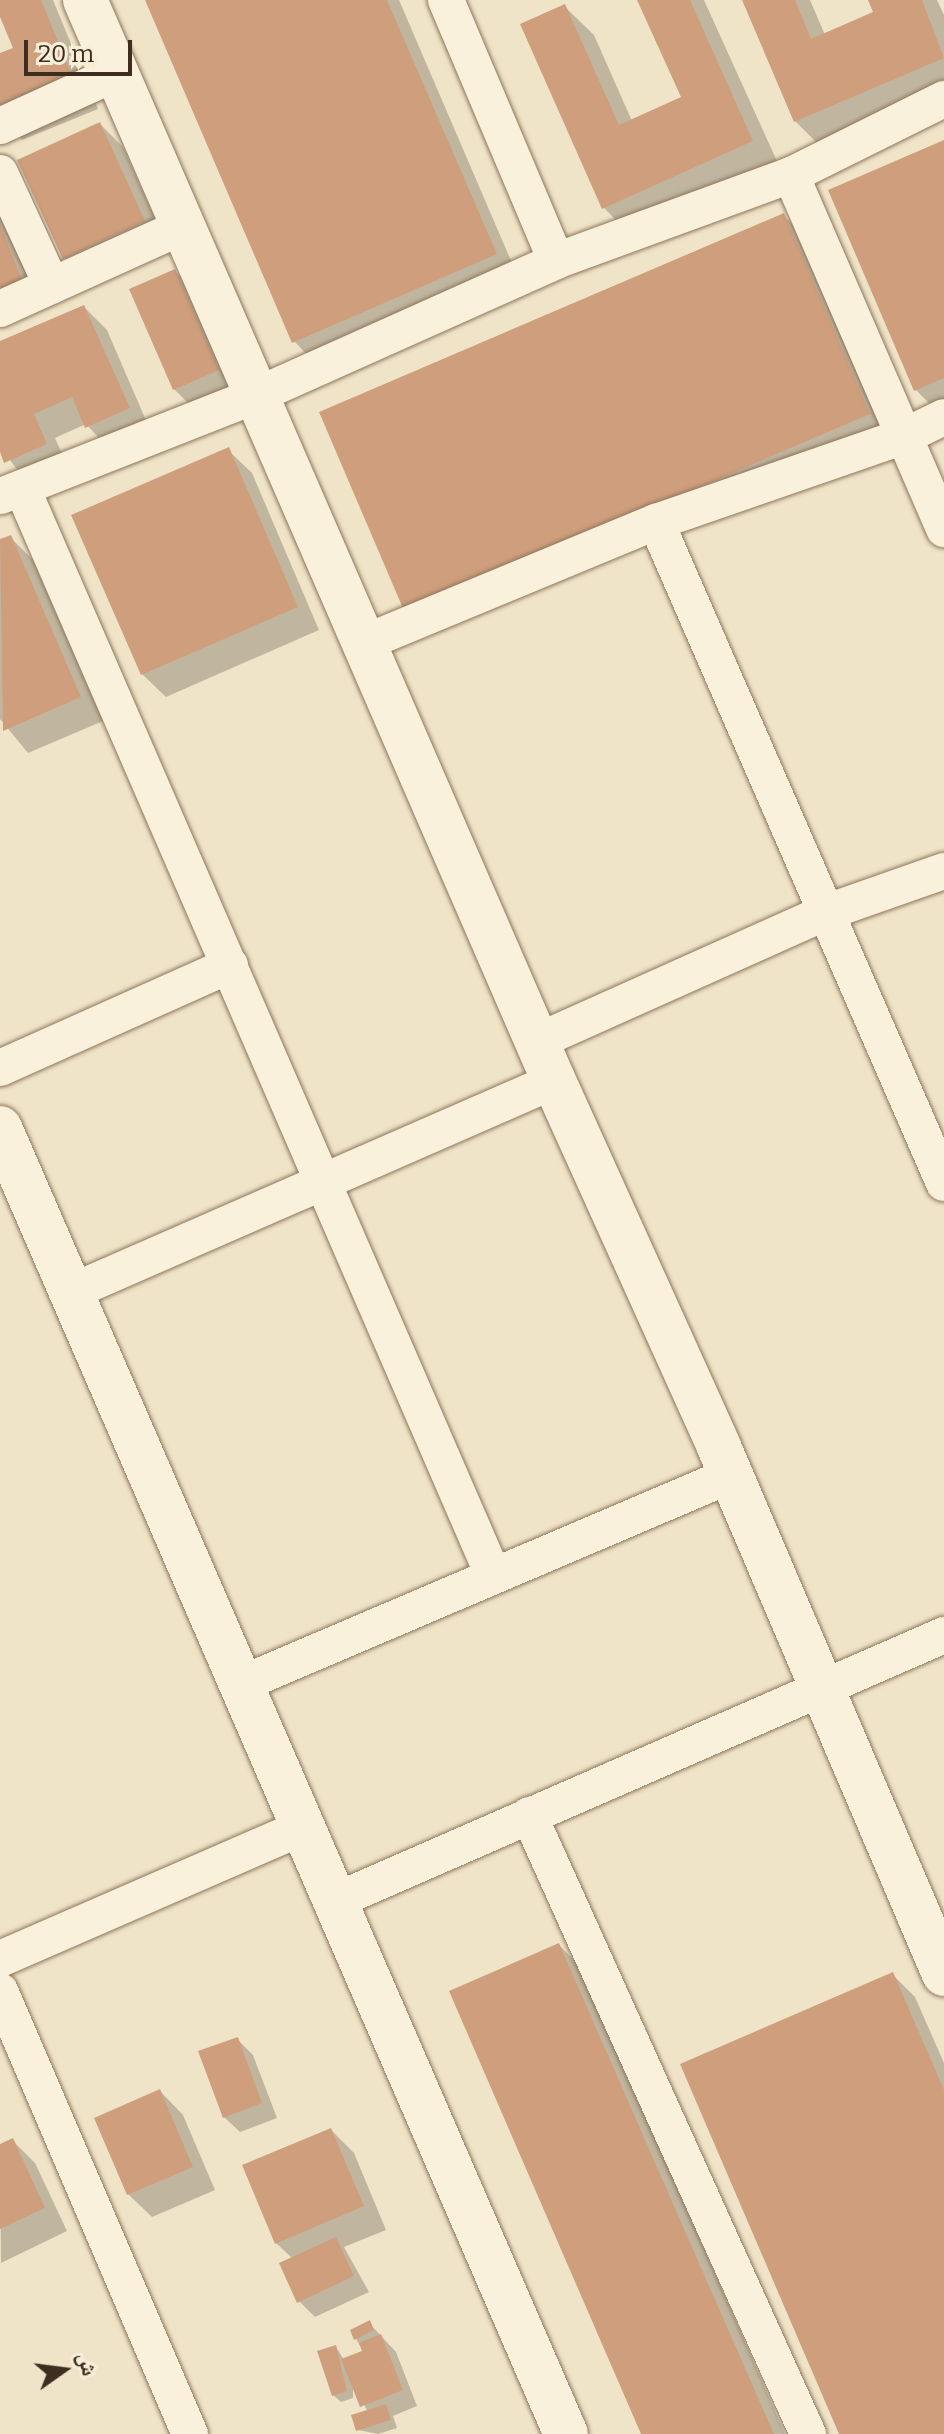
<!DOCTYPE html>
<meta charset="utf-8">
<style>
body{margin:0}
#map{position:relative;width:944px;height:2434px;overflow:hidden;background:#f0e4c8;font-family:Bitter,"Noto Naskh Arabic",serif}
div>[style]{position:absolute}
.shadow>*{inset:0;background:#0003}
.building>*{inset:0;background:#cf9f7d}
.roads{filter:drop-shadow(0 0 2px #8d765c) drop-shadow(0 0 2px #8d765c)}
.minor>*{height:36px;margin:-18px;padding:0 18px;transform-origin:18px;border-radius:18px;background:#faf1dc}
.tertiary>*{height:44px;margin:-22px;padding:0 22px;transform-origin:22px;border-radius:22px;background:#faf1dc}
span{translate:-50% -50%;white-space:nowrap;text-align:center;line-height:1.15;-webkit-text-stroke:7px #f7eed8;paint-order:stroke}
.north{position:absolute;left:24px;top:2330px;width:80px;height:80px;-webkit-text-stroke:6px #f7eed8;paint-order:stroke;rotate:76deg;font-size:22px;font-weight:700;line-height:32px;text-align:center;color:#3d2e20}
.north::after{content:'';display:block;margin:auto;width:28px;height:36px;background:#3d2e20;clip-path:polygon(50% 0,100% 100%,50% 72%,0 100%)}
.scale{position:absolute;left:24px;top:40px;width:108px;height:36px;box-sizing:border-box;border:4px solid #3d2e20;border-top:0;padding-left:10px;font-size:24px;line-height:28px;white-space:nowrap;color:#3d2e20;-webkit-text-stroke:6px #f7eed8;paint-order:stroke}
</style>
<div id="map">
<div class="shadow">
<div style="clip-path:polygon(0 0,53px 0,98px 109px,22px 140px,0 117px,0 56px,15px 49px)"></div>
<div style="clip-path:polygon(147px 0,399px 0,518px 277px,317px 365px,294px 341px)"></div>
<div style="clip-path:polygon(639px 0,704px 0,781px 170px,633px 237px,603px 207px,564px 6px,594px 35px,632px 121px,683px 98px)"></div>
<div style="clip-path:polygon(744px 0,810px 0,825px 35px,875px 13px,870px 0,937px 0,944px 15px,944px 99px,824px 150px,795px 121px)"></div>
<div style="clip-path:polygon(100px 124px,123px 147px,167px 245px,88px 281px,65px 258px)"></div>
<div style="clip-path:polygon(944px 142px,944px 411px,939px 413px,916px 390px,830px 191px)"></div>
<div style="clip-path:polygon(0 197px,44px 303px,0 320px)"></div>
<div style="clip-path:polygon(783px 215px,806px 238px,891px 438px,430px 635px,407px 612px)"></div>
<div style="clip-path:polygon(175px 271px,191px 287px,233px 386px,190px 405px,174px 389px)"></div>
<div style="clip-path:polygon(84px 307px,107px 330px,151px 432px,110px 450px,86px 424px,55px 438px,68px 467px,29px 485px,0 447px,0 344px)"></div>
<div style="clip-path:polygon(228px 450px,252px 473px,319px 630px,166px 697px,142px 674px)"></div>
<div style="clip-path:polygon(10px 537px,33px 560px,103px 721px,28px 753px,0 719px,0 542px)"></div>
<div style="clip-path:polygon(559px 1945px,582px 1968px,785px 2434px,644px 2434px)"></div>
<div style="clip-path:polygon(892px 1974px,915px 1997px,944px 2063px,944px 2434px,841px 2434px)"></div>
<div style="clip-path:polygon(237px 2039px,253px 2055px,277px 2118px,240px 2132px,224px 2117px)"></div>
<div style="clip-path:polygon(160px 2091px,183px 2115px,215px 2190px,152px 2217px,128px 2194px)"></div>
<div style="clip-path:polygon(331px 2130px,354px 2153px,386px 2230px,344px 2247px,369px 2292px,315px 2317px,299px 2301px,293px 2259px,276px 2243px)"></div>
<div style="clip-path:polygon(12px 2140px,35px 2163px,67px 2231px,1px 2263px,0 2146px)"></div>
<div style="clip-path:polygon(369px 2323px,396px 2352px,417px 2406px,393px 2416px,397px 2428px,378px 2434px,358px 2430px,368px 2412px,353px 2384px,353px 2398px,341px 2402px,333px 2395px,336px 2347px,344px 2360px,364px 2352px,356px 2339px)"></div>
</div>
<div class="building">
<div style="clip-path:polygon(0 0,41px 0,76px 85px,0 117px,0 53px,13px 48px,0 17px)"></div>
<div style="clip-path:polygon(145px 0,387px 0,497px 254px,292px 343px)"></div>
<div style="clip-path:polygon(637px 0,690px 0,753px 141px,602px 209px,520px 24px,565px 4px,619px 125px,681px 97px)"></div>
<div style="clip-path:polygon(742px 0,795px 0,811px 39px,873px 12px,868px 0,922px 0,944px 58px,794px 122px)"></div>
<div style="clip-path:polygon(100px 122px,145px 221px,63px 259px,17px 160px)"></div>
<div style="clip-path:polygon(944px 140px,944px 378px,914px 391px,828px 190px)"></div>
<div style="clip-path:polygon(784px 213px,870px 414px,405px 613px,319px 412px)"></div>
<div style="clip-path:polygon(0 224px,22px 280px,0 288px)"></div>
<div style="clip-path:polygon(175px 269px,219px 370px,173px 390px,129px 289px)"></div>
<div style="clip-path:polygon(84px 305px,130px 408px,85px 428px,72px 397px,34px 414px,47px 444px,4px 463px,0 452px,0 341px)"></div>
<div style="clip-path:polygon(229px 447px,298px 607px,141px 675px,71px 515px)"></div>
<div style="clip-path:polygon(11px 535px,81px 697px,3px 731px,0 539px)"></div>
<div style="clip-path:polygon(559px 1943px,688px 2238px,774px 2434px,641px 2434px,449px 1991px)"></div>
<div style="clip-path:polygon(893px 1972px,944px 2090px,944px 2434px,839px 2434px,680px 2064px)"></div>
<div style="clip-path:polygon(238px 2037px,262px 2103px,223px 2118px,198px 2051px)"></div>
<div style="clip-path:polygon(160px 2089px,193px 2167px,127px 2195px,94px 2118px)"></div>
<div style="clip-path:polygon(331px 2128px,364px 2206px,275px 2244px,242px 2165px)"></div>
<div style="clip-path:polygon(13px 2138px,45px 2208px,0 2229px,0 2144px)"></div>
<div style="clip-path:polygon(336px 2237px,354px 2276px,297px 2303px,279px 2263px)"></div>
<div style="clip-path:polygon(370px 2320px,374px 2330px,354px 2340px,350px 2330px)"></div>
<div style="clip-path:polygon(381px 2334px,403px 2390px,360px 2407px,341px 2359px,362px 2351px,359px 2343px)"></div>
<div style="clip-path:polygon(336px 2345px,347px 2391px,332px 2396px,317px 2351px)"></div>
<div style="clip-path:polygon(386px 2404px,391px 2420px,356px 2431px,351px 2415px)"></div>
</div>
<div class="roads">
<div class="minor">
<div style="left:446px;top:0;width:283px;rotate:67.1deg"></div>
<div style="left:0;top:126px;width:125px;rotate:-24.5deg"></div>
<div style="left:0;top:173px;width:124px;rotate:65.3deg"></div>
<div style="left:791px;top:175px;width:386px;rotate:66.6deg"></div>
<div style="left:0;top:309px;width:200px;rotate:-24.3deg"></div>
<div style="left:22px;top:488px;width:1185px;rotate:66.57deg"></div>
<div style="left:1px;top:496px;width:275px;rotate:-21.5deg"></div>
<div style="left:257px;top:395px;width:328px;rotate:-24.1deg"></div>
<div style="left:556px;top:261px;width:250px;rotate:-20.1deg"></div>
<div style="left:791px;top:175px;width:171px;rotate:-26.4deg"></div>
<div style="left:656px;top:522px;width:721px;rotate:66.46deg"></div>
<div style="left:366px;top:642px;width:314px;rotate:-22.5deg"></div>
<div style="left:656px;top:522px;width:263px;rotate:-19.1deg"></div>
<div style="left:905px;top:436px;width:43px;rotate:-26deg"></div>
<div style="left:538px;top:1041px;width:316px;rotate:-24.1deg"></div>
<div style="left:827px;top:912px;width:124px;rotate:-19.3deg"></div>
<div style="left:0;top:1068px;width:252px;rotate:-24.1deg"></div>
<div style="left:71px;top:1292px;width:527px;rotate:-23.6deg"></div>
<div style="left:241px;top:1684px;width:533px;rotate:-23.1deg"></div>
<div style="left:529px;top:1815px;width:679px;rotate:65.74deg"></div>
<div style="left:335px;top:1901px;width:665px;rotate:-23.59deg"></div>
<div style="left:0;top:1959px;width:331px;rotate:-23.5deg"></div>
<div style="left:0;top:1991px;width:482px;rotate:66.8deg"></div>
</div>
<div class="tertiary">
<div style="left:85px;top:0;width:1178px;rotate:66.55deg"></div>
<div style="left:554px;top:1081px;width:401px;rotate:65.7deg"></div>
<div style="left:719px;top:1447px;width:573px;rotate:66.88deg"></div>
<div style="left:0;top:1128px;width:1423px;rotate:66.57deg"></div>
</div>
</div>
<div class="north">ش</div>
<div class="scale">20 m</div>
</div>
